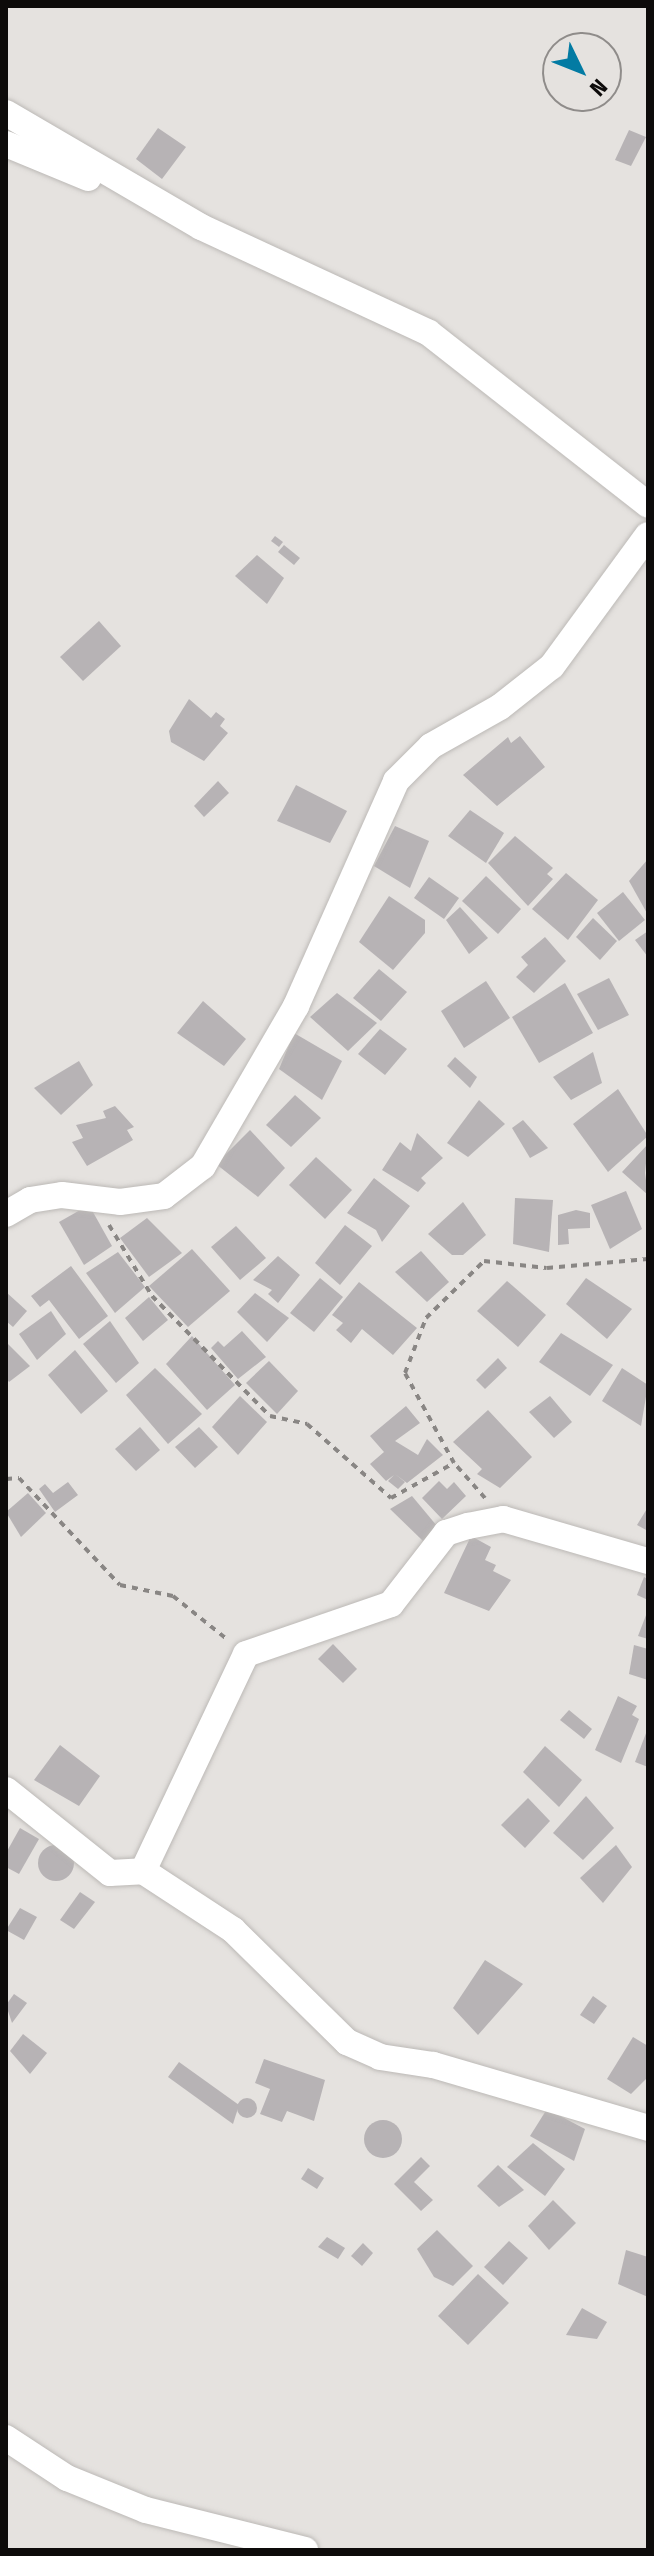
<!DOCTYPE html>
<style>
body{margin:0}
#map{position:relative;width:654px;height:2556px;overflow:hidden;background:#e5e2df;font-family:"Fira Sans Condensed",sans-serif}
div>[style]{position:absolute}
.building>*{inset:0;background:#b7b3b5}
.round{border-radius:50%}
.path>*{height:4px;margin-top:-2px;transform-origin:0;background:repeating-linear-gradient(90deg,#898684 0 6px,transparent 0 12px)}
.roads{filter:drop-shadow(0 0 2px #bcb9b6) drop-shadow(0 0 2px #bcb9b6)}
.minor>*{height:26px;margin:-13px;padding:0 13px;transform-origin:13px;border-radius:13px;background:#fff}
span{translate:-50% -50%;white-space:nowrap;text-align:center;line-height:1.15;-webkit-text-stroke:7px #e5e2df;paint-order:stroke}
.frame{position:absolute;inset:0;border:8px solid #0d0b0a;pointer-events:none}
.north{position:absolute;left:542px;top:32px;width:80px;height:80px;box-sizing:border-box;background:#e5e2df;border:2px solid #8f8c8a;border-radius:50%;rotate:133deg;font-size:22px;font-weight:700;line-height:32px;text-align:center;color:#0d0b0a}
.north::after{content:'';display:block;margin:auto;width:28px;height:36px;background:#037ba3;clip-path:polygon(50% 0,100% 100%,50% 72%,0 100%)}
</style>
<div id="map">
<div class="building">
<div style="clip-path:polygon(158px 128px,186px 147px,162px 179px,136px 159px)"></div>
<div style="clip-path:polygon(629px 130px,646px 137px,631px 166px,615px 160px)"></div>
<div style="clip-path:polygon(275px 536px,283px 542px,279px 547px,271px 541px)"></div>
<div style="clip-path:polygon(284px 545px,300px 558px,294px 565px,278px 552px)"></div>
<div style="clip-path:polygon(257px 555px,284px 578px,267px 604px,235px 576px)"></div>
<div style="clip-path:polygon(99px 621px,121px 646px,83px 681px,60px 657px)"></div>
<div style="clip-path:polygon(189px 699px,211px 718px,216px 712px,225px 719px,220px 726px,228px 733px,204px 761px,171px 742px,169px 731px)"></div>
<div style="clip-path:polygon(520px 736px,545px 767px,497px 806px,463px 775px,508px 737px,511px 743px)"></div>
<div style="clip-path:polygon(218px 781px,229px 793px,204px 817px,194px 806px)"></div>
<div style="clip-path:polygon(296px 785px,347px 811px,330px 843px,277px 821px)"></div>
<div style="clip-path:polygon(470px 810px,504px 833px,486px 863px,448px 836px)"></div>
<div style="clip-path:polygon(395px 826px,429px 841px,410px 888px,374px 866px)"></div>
<div style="clip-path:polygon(515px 836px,553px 868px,547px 874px,553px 879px,528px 906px,488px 863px)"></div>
<div style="clip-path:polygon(648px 859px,648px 915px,629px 881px)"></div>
<div style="clip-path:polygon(566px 873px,598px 900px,568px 940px,532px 909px)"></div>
<div style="clip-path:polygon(486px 876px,521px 909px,498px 934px,462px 901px)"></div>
<div style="clip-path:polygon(429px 877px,459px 898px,444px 919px,414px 898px)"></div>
<div style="clip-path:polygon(623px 892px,645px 920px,619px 941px,597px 913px)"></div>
<div style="clip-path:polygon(389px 896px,425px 920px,425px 933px,393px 970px,359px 942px)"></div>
<div style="clip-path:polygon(460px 907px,488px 938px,469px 954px,446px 920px)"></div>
<div style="clip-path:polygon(593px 918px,617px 941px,600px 960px,576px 937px)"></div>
<div style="clip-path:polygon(648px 931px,648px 957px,635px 940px)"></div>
<div style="clip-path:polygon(545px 937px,566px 961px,534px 993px,516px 977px,528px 965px,521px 957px)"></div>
<div style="clip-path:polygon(379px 969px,407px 992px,381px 1021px,353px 998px)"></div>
<div style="clip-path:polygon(609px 978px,629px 1015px,598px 1030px,577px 994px)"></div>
<div style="clip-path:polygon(486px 981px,510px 1018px,464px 1048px,441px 1011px)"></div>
<div style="clip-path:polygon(565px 983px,593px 1033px,539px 1063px,512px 1017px)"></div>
<div style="clip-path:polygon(337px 993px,377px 1023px,348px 1051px,310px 1017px)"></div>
<div style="clip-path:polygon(203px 1001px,246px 1039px,224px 1066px,177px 1033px)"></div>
<div style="clip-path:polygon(380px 1029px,407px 1049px,385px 1075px,358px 1054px)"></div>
<div style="clip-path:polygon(294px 1033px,342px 1061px,322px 1100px,279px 1069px)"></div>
<div style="clip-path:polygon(593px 1052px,602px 1083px,571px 1100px,553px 1077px)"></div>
<div style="clip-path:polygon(455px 1057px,477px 1077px,470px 1088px,447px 1066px)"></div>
<div style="clip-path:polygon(79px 1061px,93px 1085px,61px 1115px,34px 1088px)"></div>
<div style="clip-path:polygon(618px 1089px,648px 1136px,608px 1172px,573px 1124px)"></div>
<div style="clip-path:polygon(295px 1095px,321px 1118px,291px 1147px,266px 1125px)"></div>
<div style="clip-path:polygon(479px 1100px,505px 1124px,468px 1157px,447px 1143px)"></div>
<div style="clip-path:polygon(115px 1106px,134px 1127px,127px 1130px,133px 1140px,87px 1166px,72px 1142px,83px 1138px,76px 1125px,106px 1118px,103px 1111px)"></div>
<div style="clip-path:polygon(523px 1120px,548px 1148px,530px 1158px,512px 1128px)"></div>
<div style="clip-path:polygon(250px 1130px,285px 1168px,258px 1197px,216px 1164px)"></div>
<div style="clip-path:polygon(417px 1133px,443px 1158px,421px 1178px,426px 1183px,418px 1192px,382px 1170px,400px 1142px,411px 1151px)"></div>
<div style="clip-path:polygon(648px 1144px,645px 1173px,648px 1195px,622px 1172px)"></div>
<div style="clip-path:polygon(316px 1157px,352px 1190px,325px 1219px,289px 1185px)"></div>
<div style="clip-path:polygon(374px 1178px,410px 1206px,382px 1242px,376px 1230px,347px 1213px)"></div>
<div style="clip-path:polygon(626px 1191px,642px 1229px,610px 1249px,591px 1205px)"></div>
<div style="clip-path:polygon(515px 1198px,553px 1200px,549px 1252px,513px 1244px)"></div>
<div style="clip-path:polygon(463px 1202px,486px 1235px,463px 1255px,452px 1255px,428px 1234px)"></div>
<div style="clip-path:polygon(89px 1205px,112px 1246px,84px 1265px,59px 1222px)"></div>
<div style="clip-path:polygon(576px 1210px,590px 1213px,590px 1228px,568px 1229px,569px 1244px,558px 1245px,558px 1215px)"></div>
<div style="clip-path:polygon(147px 1218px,182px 1253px,149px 1277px,120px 1238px)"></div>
<div style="clip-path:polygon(345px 1225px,372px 1246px,340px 1285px,315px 1263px)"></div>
<div style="clip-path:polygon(236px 1226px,266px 1258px,240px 1280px,211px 1247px)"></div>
<div style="clip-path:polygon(192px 1249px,230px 1291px,188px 1327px,149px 1286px)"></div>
<div style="clip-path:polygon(421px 1251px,449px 1282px,427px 1302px,395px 1272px)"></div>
<div style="clip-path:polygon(118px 1252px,145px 1287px,115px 1313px,86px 1273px)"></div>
<div style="clip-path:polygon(278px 1256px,300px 1275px,278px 1303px,268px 1294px,272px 1290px,253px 1280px)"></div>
<div style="clip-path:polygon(71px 1266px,108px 1316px,79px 1339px,49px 1300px,40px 1307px,31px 1296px)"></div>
<div style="clip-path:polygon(320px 1278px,343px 1297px,314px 1332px,290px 1313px)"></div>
<div style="clip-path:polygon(586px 1278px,632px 1309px,607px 1339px,566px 1304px)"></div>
<div style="clip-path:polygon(507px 1281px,546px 1315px,518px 1347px,477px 1311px)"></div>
<div style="clip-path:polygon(359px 1282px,417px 1328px,393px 1355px,362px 1329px,351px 1343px,336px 1330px,343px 1323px,332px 1315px)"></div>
<div style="clip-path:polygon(6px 1292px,27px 1311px,13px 1327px,6px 1321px)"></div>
<div style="clip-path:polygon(255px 1293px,289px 1318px,267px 1342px,237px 1312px)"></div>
<div style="clip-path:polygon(149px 1297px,168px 1320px,143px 1341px,125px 1318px)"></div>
<div style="clip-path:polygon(51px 1311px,66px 1334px,37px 1360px,19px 1334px)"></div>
<div style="clip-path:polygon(110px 1321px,139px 1363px,116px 1383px,83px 1344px)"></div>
<div style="clip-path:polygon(242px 1331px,266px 1357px,238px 1379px,211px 1348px,218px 1341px,224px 1347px)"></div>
<div style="clip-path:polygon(561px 1333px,613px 1365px,590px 1396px,539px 1362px)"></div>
<div style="clip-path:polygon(192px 1336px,235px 1385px,207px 1410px,166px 1364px)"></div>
<div style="clip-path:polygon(6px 1342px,30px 1366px,9px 1382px,6px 1378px)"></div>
<div style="clip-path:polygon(75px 1350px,108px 1391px,81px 1414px,48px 1375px)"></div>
<div style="clip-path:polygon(498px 1358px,507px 1368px,485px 1389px,476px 1380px)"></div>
<div style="clip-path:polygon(269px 1361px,298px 1391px,277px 1414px,246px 1383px)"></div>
<div style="clip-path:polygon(155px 1368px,202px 1414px,168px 1444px,126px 1395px)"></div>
<div style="clip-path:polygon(622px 1368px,648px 1385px,641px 1426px,602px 1401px)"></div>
<div style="clip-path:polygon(240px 1396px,267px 1422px,238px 1455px,212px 1427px)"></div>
<div style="clip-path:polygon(550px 1396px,572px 1422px,554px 1438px,529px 1412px)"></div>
<div style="clip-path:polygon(406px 1406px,420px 1423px,395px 1441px,418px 1455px,427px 1439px,443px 1455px,407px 1483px,395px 1474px,405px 1482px,398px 1489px,388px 1481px,394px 1475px,386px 1481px,370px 1464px,384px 1452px,370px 1436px)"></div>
<div style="clip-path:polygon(488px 1410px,532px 1457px,500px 1488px,477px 1474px,482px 1469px,453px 1442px)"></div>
<div style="clip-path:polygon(140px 1427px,160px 1450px,136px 1471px,115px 1449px)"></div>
<div style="clip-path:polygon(199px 1427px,218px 1447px,195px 1468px,175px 1447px)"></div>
<div style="clip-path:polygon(439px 1481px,447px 1489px,454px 1482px,466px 1496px,442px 1519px,422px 1498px)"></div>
<div style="clip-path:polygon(68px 1482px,78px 1495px,55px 1512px,39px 1489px,45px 1484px,53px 1493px)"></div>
<div style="clip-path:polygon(28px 1493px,46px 1513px,21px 1537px,6px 1512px)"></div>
<div style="clip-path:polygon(412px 1496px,437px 1526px,423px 1541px,390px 1509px)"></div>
<div style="clip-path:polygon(648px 1507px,648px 1531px,637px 1525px)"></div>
<div style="clip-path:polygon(471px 1536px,491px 1547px,485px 1560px,496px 1565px,493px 1571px,511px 1580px,489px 1611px,444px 1593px)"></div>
<div style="clip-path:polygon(644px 1577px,648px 1579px,648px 1600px,637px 1595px)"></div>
<div style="clip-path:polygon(648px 1610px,648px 1639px,638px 1636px)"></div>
<div style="clip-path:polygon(333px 1644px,357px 1669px,343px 1683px,318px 1659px)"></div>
<div style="clip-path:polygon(634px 1645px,648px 1649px,648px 1680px,629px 1674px)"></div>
<div style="clip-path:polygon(618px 1696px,637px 1706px,632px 1715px,639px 1719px,621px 1763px,595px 1750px)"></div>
<div style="clip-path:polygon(569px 1710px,592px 1729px,584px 1739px,560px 1720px)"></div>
<div style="clip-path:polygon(648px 1728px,648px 1767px,635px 1762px)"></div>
<div style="clip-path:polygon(60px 1745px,100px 1776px,79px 1806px,34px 1780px)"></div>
<div style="clip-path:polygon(545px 1746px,582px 1780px,559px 1807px,523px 1772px)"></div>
<div style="clip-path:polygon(586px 1796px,614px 1828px,583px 1860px,553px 1833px)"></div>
<div style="clip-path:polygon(528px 1798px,550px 1821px,525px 1848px,501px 1825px)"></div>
<div style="clip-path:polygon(20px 1828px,39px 1839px,19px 1874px,6px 1867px,6px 1853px)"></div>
<div style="clip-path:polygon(616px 1845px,632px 1867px,603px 1903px,580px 1878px)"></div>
<div class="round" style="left:38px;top:1845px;width:36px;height:36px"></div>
<div style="clip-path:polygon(80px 1892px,95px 1902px,74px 1929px,60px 1920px)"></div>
<div style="clip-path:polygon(20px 1908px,37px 1917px,24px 1940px,6px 1930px)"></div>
<div style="clip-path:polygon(485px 1960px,523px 1984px,478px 2035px,453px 2008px)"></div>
<div style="clip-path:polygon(14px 1994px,27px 2003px,12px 2023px,6px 2005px)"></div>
<div style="clip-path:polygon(593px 1996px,607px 2006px,594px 2024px,580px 2015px)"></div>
<div style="clip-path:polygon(23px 2034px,47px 2053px,30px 2074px,10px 2051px)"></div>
<div style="clip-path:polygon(633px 2037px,648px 2046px,648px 2077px,631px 2094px,607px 2079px)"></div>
<div style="clip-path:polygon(264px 2059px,325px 2080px,314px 2121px,287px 2111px,282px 2122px,260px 2114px,270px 2089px,255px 2083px)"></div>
<div style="clip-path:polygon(179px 2062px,239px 2105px,233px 2124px,168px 2077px)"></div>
<div class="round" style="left:237px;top:2098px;width:20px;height:20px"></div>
<div style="clip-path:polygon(547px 2109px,585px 2129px,574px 2161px,530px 2136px)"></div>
<div class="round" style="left:364px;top:2120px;width:38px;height:38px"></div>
<div style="clip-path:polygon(533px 2143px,565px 2169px,545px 2196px,507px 2167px)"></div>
<div style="clip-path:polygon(421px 2157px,430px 2166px,414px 2182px,433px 2200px,421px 2211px,394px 2184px)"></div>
<div style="clip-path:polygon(498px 2165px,524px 2190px,499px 2207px,477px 2186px)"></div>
<div style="clip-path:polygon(308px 2168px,324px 2178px,317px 2189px,301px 2179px)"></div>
<div style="clip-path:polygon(553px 2200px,576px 2223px,549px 2250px,528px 2226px)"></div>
<div style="clip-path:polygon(437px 2230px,473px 2266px,453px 2286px,434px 2277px,417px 2249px)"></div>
<div style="clip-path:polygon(327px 2237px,345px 2248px,338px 2259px,318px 2247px)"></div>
<div style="clip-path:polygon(509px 2241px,528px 2258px,503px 2285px,484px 2267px)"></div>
<div style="clip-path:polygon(363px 2243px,373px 2253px,362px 2266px,351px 2256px)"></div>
<div style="clip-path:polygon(626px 2250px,648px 2257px,648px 2297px,618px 2284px)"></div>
<div style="clip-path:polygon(478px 2274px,509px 2303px,468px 2345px,438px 2316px)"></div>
<div style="clip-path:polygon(582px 2308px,607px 2322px,597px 2339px,566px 2335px)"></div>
</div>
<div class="path">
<div style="left:109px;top:1225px;width:83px;rotate:58.8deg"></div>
<div style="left:152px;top:1296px;width:168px;rotate:45.5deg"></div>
<div style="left:270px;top:1416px;width:38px;rotate:12deg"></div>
<div style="left:307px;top:1424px;width:112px;rotate:41.4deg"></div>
<div style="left:391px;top:1498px;width:72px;rotate:-29.1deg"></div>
<div style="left:6px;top:1479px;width:13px;rotate:-4deg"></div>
<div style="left:19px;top:1478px;width:147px;rotate:46.7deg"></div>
<div style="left:120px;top:1585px;width:54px;rotate:11.7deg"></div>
<div style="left:173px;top:1596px;width:70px;rotate:38.7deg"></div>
<div style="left:485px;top:1498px;width:47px;rotate:-131.5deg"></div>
<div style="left:454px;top:1463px;width:102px;rotate:-118.6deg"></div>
<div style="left:405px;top:1373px;width:59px;rotate:-69.1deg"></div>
<div style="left:426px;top:1318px;width:81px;rotate:-44.5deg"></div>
<div style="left:484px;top:1261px;width:63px;rotate:6.3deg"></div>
<div style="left:547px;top:1268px;width:101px;rotate:-5.1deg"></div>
</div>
<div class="roads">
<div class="minor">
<div style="left:6px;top:113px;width:226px;rotate:30.3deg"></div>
<div style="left:201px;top:227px;width:251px;rotate:24.9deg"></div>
<div style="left:429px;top:333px;width:278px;rotate:38.1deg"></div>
<div style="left:6px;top:144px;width:89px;rotate:22.5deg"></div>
<div style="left:6px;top:1214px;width:28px;rotate:-30deg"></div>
<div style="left:30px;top:1200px;width:32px;rotate:-9deg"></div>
<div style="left:62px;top:1195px;width:58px;rotate:6.9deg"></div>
<div style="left:120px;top:1202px;width:44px;rotate:-7.8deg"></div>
<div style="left:164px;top:1196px;width:49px;rotate:-37.6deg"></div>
<div style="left:203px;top:1166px;width:185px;rotate:-59.8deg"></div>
<div style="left:296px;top:1006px;width:246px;rotate:-66deg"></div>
<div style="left:396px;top:781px;width:49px;rotate:-45deg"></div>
<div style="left:431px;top:746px;width:79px;rotate:-29.5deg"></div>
<div style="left:500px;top:707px;width:66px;rotate:-38.3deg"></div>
<div style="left:552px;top:666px;width:162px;rotate:-53.8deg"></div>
<div style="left:6px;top:1790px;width:133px;rotate:38.6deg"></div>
<div style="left:110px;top:1873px;width:33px;rotate:-3deg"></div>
<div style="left:143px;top:1871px;width:240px;rotate:-64.6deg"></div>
<div style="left:246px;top:1654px;width:153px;rotate:-19deg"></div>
<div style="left:391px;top:1604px;width:90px;rotate:-52.2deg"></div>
<div style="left:446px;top:1533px;width:23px;rotate:-18deg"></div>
<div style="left:468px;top:1526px;width:36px;rotate:-11deg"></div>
<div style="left:503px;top:1519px;width:151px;rotate:16.2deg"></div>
<div style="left:143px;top:1871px;width:108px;rotate:33.2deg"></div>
<div style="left:233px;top:1930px;width:160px;rotate:44.5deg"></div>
<div style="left:347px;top:2042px;width:36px;rotate:24deg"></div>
<div style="left:380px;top:2057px;width:54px;rotate:8.6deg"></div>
<div style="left:433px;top:2065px;width:224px;rotate:16.3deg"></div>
<div style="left:6px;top:2438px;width:73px;rotate:33.3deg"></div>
<div style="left:67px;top:2478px;width:85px;rotate:22.1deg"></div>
<div style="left:146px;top:2510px;width:164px;rotate:14.1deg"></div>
</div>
</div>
<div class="frame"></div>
<div class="north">N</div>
</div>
